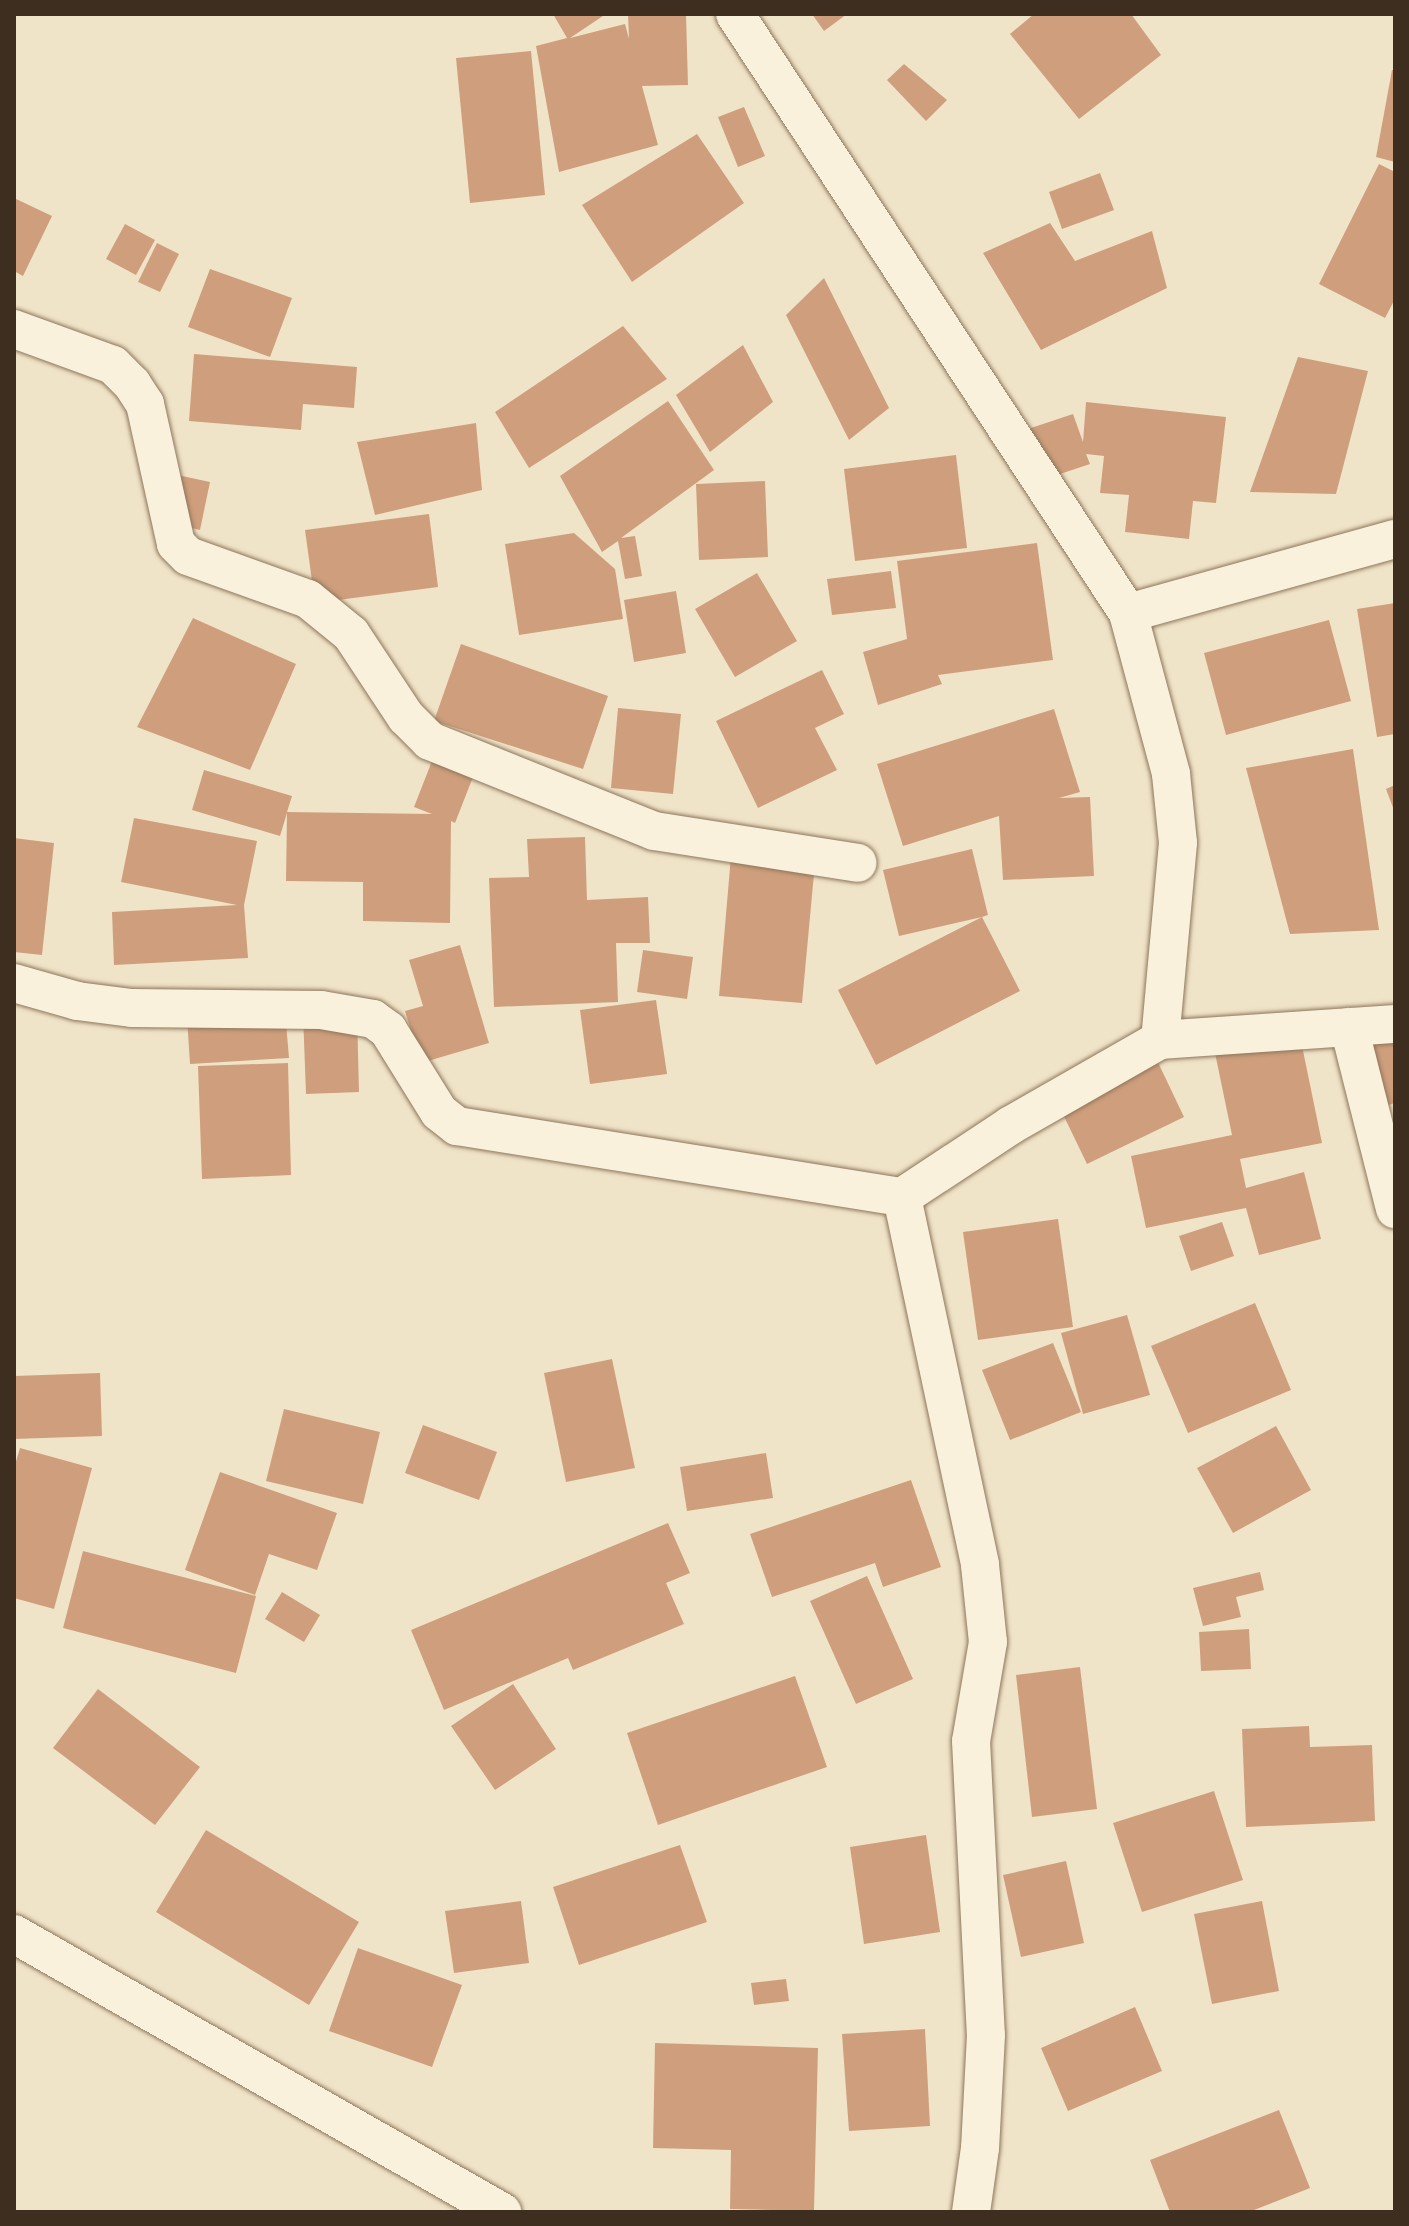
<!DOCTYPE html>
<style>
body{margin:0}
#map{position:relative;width:1409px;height:2226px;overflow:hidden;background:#f0e4c8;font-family:"IBM Plex Serif",serif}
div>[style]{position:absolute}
.building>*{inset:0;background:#cf9f7d}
.roads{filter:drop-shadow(0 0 2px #8d765c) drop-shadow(0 0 2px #8d765c)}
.street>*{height:38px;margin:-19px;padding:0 19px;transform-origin:19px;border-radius:19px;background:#faf1dc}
span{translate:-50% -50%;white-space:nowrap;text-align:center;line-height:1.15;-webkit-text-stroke:6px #f7eed8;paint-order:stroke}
.frame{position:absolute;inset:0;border:16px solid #3d2e20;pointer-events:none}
</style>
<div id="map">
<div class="building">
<div style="clip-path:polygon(553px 14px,606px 14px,570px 38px,625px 24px,629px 39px,628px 14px,686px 14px,688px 85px,642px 86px,658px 145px,559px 172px,536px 46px,567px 38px)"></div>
<div style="clip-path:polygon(812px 14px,847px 14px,824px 31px)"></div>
<div style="clip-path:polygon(1034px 14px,1131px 14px,1161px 55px,1079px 119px,1010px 34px)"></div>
<div style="clip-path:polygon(531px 51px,545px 195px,470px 203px,456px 58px)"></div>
<div style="clip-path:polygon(904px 64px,947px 100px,926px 121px,887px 80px)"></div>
<div style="clip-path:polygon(1392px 70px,1395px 70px,1395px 162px,1376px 157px)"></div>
<div style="clip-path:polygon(744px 107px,765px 156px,738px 167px,718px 117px)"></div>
<div style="clip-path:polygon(697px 134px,744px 203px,632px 282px,582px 205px)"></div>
<div style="clip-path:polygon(1379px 164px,1395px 172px,1395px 299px,1385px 318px,1319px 284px)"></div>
<div style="clip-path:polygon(1100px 173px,1114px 210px,1062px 229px,1049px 192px)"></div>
<div style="clip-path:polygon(14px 198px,52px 216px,23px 276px,14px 271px)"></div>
<div style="clip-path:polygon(1050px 223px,1075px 261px,1152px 231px,1167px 288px,1041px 350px,983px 253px)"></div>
<div style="clip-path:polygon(125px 224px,155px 240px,136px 275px,106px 259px)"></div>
<div style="clip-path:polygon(157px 243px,179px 254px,160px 292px,138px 282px)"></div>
<div style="clip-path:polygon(210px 269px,292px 298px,270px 357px,188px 327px)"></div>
<div style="clip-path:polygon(824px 278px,889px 408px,849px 440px,786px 315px)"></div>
<div style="clip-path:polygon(623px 326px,667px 379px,529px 468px,495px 412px)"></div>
<div style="clip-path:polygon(743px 345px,773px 402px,710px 452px,676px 395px)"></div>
<div style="clip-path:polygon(194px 354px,357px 367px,354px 408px,303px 404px,301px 430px,189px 421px)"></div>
<div style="clip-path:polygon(1298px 357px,1368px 371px,1336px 494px,1250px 492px)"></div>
<div style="clip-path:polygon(668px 401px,714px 470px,621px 538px,635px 536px,642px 576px,625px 579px,618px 541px,602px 552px,560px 476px)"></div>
<div style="clip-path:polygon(1086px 402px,1226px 417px,1216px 503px,1193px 501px,1189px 539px,1125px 532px,1129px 495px,1100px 493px,1104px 456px,1086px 454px,1090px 464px,1042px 480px,1025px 430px,1073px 414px,1083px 442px)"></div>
<div style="clip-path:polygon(476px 423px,482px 490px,375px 515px,357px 442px)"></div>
<div style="clip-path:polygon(956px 455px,967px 548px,855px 561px,844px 469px)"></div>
<div style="clip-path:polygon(173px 474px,210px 482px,200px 530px,163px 521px)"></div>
<div style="clip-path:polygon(765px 481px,768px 557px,699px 560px,696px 484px)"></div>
<div style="clip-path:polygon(429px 514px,438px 587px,315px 603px,305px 530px)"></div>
<div style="clip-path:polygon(574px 533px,615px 569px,623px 619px,519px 635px,505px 544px)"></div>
<div style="clip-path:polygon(1037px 543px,1053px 660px,938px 675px,942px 684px,878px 705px,863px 652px,907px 639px,897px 561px)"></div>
<div style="clip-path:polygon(891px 571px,896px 608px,832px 615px,827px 579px)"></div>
<div style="clip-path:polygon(757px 573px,797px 641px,735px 677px,695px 609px)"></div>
<div style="clip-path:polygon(676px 591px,686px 653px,634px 662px,624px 600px)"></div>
<div style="clip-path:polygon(1395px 603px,1395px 734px,1377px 737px,1357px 609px)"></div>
<div style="clip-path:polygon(193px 618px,296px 664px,250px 770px,137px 727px)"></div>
<div style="clip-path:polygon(1329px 620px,1351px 701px,1226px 735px,1204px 653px)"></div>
<div style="clip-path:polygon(461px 644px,608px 696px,583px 769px,434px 721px)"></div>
<div style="clip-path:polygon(822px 670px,844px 714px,815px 728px,837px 770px,758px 808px,716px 721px)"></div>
<div style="clip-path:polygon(618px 708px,681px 714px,673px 794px,611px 788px)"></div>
<div style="clip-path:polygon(1054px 709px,1080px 792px,1059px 798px,1090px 797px,1094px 876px,1003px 880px,999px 816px,903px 846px,877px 764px)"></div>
<div style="clip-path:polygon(1353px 749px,1379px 930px,1290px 934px,1246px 768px)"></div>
<div style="clip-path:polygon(432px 761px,473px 777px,455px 823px,451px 821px,450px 923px,363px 921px,363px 882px,286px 881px,287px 813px,280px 836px,192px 810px,204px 770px,292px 796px,287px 812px,432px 814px,414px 807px)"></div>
<div style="clip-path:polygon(1395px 785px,1395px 813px,1386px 789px)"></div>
<div style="clip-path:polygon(134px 818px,257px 841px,244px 905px,248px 958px,114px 965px,112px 912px,237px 905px,121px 882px)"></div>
<div style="clip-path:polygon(585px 837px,587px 900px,648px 897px,650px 943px,616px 943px,618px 1002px,494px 1007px,489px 878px,529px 877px,527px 839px)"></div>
<div style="clip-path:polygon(14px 838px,54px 843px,42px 955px,14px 952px)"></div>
<div style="clip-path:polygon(972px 849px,988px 915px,982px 917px,1020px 991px,876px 1065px,838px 990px,982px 917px,899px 936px,883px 870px)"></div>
<div style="clip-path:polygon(731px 856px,815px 863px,802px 1003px,719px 996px)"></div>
<div style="clip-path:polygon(460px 945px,489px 1043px,421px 1063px,405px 1011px,423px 1006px,409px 960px)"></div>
<div style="clip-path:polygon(643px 950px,693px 957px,687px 999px,637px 992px)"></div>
<div style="clip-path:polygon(656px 1000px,667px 1074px,590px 1084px,580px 1010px)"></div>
<div style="clip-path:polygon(285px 1011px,289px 1058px,190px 1064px,187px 1018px)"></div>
<div style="clip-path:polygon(357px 1013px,359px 1092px,306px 1094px,303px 1014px)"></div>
<div style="clip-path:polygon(1395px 1021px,1395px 1103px,1374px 1109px,1354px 1032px)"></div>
<div style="clip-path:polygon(1300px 1036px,1322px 1143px,1240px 1159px,1246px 1188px,1304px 1172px,1321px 1239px,1259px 1255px,1246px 1208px,1146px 1228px,1131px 1156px,1232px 1135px,1215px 1053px)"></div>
<div style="clip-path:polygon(1155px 1056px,1184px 1117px,1087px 1164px,1058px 1104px)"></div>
<div style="clip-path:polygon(288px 1063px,291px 1175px,202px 1179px,198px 1066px)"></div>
<div style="clip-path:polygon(1058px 1219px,1073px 1327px,978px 1340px,963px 1232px)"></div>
<div style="clip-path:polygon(1222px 1222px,1234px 1256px,1191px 1271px,1179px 1236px)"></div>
<div style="clip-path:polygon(1255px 1303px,1291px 1390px,1188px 1433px,1151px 1346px)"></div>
<div style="clip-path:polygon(1127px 1315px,1150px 1395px,1083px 1414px,1061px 1333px)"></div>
<div style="clip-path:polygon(1053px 1343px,1081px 1412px,1010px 1440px,982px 1370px)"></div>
<div style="clip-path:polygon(612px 1359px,635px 1468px,566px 1482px,544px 1373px)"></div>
<div style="clip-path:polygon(100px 1373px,102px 1436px,14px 1439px,14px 1376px)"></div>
<div style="clip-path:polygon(284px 1409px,380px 1432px,363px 1504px,266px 1481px)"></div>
<div style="clip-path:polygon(423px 1425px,497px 1452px,479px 1500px,405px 1473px)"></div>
<div style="clip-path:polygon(1276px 1426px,1311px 1490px,1233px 1533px,1197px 1468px)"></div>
<div style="clip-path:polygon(20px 1448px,92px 1468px,54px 1609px,14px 1598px,14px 1468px)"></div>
<div style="clip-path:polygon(766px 1453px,773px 1498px,687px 1511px,680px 1467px)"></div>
<div style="clip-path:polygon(220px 1472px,337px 1513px,317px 1570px,269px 1554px,255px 1595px,185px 1570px)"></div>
<div style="clip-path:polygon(911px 1480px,941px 1567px,883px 1587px,875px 1563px,772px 1597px,750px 1534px)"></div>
<div style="clip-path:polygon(668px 1523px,690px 1573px,666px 1583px,684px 1624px,573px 1670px,568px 1658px,444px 1710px,411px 1630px)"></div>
<div style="clip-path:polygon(83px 1551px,256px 1596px,236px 1673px,63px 1628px)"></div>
<div style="clip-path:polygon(1260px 1572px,1264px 1590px,1236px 1597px,1241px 1617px,1203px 1626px,1193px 1588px)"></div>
<div style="clip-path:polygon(867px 1576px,913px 1679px,856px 1704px,810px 1601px)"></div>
<div style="clip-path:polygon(282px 1592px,320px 1615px,304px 1642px,265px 1619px)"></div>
<div style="clip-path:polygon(1249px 1629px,1251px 1669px,1201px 1671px,1199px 1632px)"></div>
<div style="clip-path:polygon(1080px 1667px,1097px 1809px,1032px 1817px,1016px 1675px)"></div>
<div style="clip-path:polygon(795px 1676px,827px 1767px,658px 1825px,627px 1733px)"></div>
<div style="clip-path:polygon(513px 1684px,556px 1749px,495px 1790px,451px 1726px)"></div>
<div style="clip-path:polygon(98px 1689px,200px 1767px,155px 1825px,53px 1748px)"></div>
<div style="clip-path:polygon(1309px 1726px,1310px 1747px,1372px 1745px,1375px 1821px,1246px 1827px,1242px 1729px)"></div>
<div style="clip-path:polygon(1214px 1791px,1243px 1880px,1142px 1912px,1113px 1823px)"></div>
<div style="clip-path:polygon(206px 1830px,359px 1922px,309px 2005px,156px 1912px)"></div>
<div style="clip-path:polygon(926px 1835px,940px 1932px,864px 1944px,850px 1847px)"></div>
<div style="clip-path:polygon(680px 1845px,707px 1922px,579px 1965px,553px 1887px)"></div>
<div style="clip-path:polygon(1066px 1861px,1084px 1943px,1021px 1957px,1003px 1875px)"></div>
<div style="clip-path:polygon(521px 1901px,529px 1963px,454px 1973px,445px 1911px)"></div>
<div style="clip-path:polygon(1262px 1901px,1279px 1991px,1212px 2004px,1194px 1914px)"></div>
<div style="clip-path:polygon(358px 1948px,462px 1985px,432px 2067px,329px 2031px)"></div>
<div style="clip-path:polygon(786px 1979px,789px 2001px,754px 2005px,751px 1983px)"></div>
<div style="clip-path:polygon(1135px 2007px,1162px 2071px,1068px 2111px,1041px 2048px)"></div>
<div style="clip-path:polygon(925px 2029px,930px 2126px,849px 2131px,842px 2034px)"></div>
<div style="clip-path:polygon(655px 2043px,818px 2048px,814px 2211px,730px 2209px,731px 2150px,653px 2148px)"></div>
<div style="clip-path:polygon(1279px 2110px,1310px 2188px,1249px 2212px,1170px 2212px,1150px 2160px)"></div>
</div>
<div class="roads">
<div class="street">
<div style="left:735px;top:14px;width:716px;rotate:56.73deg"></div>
<div style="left:1128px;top:613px;width:167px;rotate:75deg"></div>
<div style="left:1171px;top:774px;width:69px;rotate:84.2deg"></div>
<div style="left:1178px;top:843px;width:198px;rotate:95.2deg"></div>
<div style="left:14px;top:329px;width:105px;rotate:20deg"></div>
<div style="left:113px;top:365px;width:27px;rotate:45deg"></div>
<div style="left:132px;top:384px;width:24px;rotate:57deg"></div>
<div style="left:145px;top:404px;width:143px;rotate:77.5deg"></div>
<div style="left:176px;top:544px;width:17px;rotate:45deg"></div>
<div style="left:188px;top:556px;width:127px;rotate:19.7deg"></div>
<div style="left:308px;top:599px;width:55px;rotate:39.1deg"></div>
<div style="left:351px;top:634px;width:100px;rotate:56.5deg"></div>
<div style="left:406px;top:717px;width:34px;rotate:45deg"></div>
<div style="left:430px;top:741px;width:241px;rotate:21.9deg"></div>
<div style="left:654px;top:831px;width:206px;rotate:8.9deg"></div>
<div style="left:1128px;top:613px;width:277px;rotate:-15.5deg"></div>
<div style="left:14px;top:983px;width:66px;rotate:15.9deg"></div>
<div style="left:77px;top:1001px;width:55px;rotate:7.3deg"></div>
<div style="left:132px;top:1008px;width:189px;rotate:0.6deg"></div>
<div style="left:321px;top:1010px;width:53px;rotate:9.8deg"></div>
<div style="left:373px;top:1019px;width:19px;rotate:36deg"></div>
<div style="left:388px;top:1030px;width:97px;rotate:58.1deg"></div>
<div style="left:439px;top:1112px;width:23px;rotate:38deg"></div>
<div style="left:457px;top:1126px;width:451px;rotate:9.1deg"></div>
<div style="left:902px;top:1197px;width:131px;rotate:-33.4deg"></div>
<div style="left:1011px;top:1125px;width:172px;rotate:-29.7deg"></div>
<div style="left:1160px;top:1040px;width:236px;rotate:-3.9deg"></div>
<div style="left:1349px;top:1027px;width:188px;rotate:75.8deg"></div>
<div style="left:902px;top:1197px;width:376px;rotate:78deg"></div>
<div style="left:980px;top:1565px;width:77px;rotate:84.1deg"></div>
<div style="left:988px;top:1642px;width:100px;rotate:99.7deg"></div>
<div style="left:971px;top:1741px;width:294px;rotate:87.1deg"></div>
<div style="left:986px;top:2035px;width:113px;rotate:93deg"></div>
<div style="left:980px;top:2148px;width:65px;rotate:98deg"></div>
<div style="left:14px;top:1934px;width:562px;rotate:29.67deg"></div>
</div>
</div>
<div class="frame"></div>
</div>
